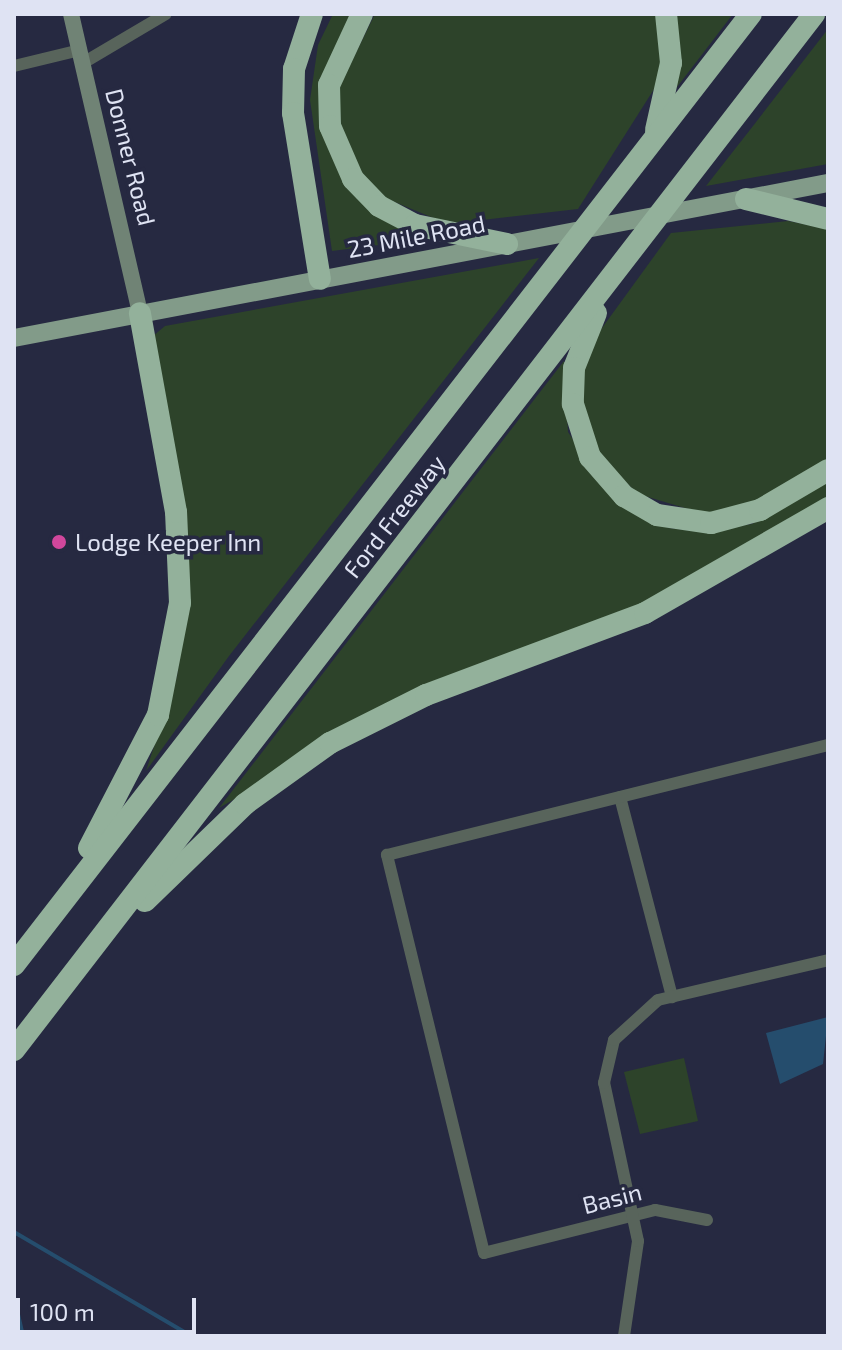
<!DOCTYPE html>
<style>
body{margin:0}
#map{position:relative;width:842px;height:1350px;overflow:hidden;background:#262941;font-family:"Exo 2",sans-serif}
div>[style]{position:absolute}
.green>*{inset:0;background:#2d432a}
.water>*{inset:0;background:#254d6d}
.stream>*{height:4px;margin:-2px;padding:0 2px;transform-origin:2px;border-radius:2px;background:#254d6d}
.street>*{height:12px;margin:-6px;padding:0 6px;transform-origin:6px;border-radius:6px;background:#58645b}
.secondary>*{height:16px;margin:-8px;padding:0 8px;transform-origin:8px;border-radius:8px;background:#708375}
.primary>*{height:18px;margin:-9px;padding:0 9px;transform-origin:9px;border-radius:9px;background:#829b89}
.highway>*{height:22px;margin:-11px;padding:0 11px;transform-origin:11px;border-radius:11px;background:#93b19b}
.dots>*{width:22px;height:22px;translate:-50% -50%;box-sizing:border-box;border:4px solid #262941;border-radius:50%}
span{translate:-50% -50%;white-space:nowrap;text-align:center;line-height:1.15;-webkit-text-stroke:7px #262941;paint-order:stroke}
.street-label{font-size:24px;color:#dfe3f3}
.poi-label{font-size:24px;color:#dfe3f3}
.left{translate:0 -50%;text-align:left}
.frame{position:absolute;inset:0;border:16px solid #dfe3f3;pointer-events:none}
.scale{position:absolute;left:16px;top:1298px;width:180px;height:36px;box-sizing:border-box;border:4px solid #dfe3f3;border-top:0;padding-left:10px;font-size:24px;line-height:28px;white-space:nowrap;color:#dfe3f3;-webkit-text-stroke:6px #262941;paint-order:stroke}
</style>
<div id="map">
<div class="green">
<div style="clip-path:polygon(333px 14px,355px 14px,327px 137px,419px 240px,332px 251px,310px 100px,318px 45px)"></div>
<div style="clip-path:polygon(375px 14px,656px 14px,662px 55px,656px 86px,578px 209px,448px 224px,385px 198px,362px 175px,341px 135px,339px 87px)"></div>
<div style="clip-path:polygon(671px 14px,733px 14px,674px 91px)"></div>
<div style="clip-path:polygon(828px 29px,828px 164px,706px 186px,753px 126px)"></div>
<div style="clip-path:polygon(788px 221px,828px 229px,828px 459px,760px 500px,705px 514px,638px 494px,601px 458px,582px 405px,583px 370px,594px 339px,671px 233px)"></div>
<div style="clip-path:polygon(539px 258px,229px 656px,146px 771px,177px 676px,189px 582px,153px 336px,165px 326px)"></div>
<div style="clip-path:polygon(564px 361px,568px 432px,613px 499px,669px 528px,703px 532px,752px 524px,828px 480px,828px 499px,671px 592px,433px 684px,219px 808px)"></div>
<div style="clip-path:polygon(684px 1058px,698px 1121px,640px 1134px,624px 1072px)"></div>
</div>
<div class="water">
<div style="clip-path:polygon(828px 1017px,823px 1064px,780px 1084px,766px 1033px)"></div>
</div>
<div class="stream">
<div style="left:14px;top:1232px;width:205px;rotate:30.4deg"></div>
<div style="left:14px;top:1297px;width:40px;rotate:77deg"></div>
</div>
<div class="street">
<div style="left:83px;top:63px;width:96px;rotate:-30.6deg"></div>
<div style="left:14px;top:66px;width:68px;rotate:-13.6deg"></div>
<div style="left:620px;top:797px;width:207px;rotate:75.4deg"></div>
<div style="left:707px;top:1220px;width:53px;rotate:-169.1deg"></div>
<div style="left:655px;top:1210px;width:176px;rotate:165.9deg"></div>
<div style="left:484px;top:1253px;width:410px;rotate:-103.7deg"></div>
<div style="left:387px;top:855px;width:455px;rotate:-14deg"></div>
<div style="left:624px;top:1336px;width:96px;rotate:-81.6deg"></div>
<div style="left:638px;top:1241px;width:162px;rotate:-102.1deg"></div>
<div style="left:604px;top:1083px;width:44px;rotate:-76.9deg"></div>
<div style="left:614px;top:1040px;width:59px;rotate:-42.3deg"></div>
<div style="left:658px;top:1000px;width:175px;rotate:-13.2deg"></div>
</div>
<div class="secondary">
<div style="left:71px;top:14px;width:307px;rotate:77deg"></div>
</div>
<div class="primary">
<div style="left:14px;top:338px;width:829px;rotate:-10.78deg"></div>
</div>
<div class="highway">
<div style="left:312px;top:14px;width:58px;rotate:108.1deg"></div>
<div style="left:294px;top:69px;width:44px;rotate:91.3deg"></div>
<div style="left:293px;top:113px;width:168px;rotate:80.8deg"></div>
<div style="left:362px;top:14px;width:78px;rotate:114.9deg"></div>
<div style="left:329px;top:85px;width:41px;rotate:88.6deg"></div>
<div style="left:330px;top:126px;width:58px;rotate:66.5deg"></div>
<div style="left:353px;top:179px;width:37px;rotate:46deg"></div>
<div style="left:379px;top:206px;width:41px;rotate:27.8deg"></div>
<div style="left:415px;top:225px;width:94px;rotate:11.7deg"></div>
<div style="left:656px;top:130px;width:69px;rotate:-77.4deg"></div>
<div style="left:671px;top:63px;width:49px;rotate:-95.8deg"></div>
<div style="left:746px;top:199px;width:84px;rotate:13.7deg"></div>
<div style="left:596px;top:313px;width:59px;rotate:111.8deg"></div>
<div style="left:574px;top:368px;width:36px;rotate:92deg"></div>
<div style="left:573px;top:404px;width:56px;rotate:72.2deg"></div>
<div style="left:590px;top:457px;width:52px;rotate:48.9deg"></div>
<div style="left:624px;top:496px;width:38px;rotate:30deg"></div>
<div style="left:657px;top:515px;width:55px;rotate:8.4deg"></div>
<div style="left:711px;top:523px;width:51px;rotate:-14.9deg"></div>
<div style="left:760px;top:510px;width:79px;rotate:-30.5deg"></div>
<div style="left:89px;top:848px;width:150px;rotate:-62.6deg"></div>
<div style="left:158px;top:715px;width:114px;rotate:-78.9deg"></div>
<div style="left:180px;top:603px;width:91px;rotate:-92.5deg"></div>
<div style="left:176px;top:512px;width:202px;rotate:-100.3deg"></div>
<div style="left:145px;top:901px;width:139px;rotate:-44.1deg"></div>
<div style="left:245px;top:804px;width:105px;rotate:-35.7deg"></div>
<div style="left:330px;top:743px;width:107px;rotate:-26.6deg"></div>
<div style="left:426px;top:695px;width:234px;rotate:-20.5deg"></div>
<div style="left:645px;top:613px;width:211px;rotate:-29.8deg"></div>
<div style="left:14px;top:965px;width:1203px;rotate:-52.23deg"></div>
<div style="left:14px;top:1050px;width:1309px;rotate:-52.32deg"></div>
</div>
<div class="dots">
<div style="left:59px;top:542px;background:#d1479c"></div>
</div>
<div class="street-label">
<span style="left:131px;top:157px;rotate:76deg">Donner Road</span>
<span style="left:416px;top:236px;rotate:-11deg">23 Mile Road</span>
<span style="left:394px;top:516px;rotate:-52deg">Ford Freeway</span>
<span style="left:612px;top:1198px;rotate:-14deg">Basin</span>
</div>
<div class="poi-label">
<span class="left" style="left:75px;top:542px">Lodge Keeper Inn</span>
</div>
<div class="frame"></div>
<div class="scale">100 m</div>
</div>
